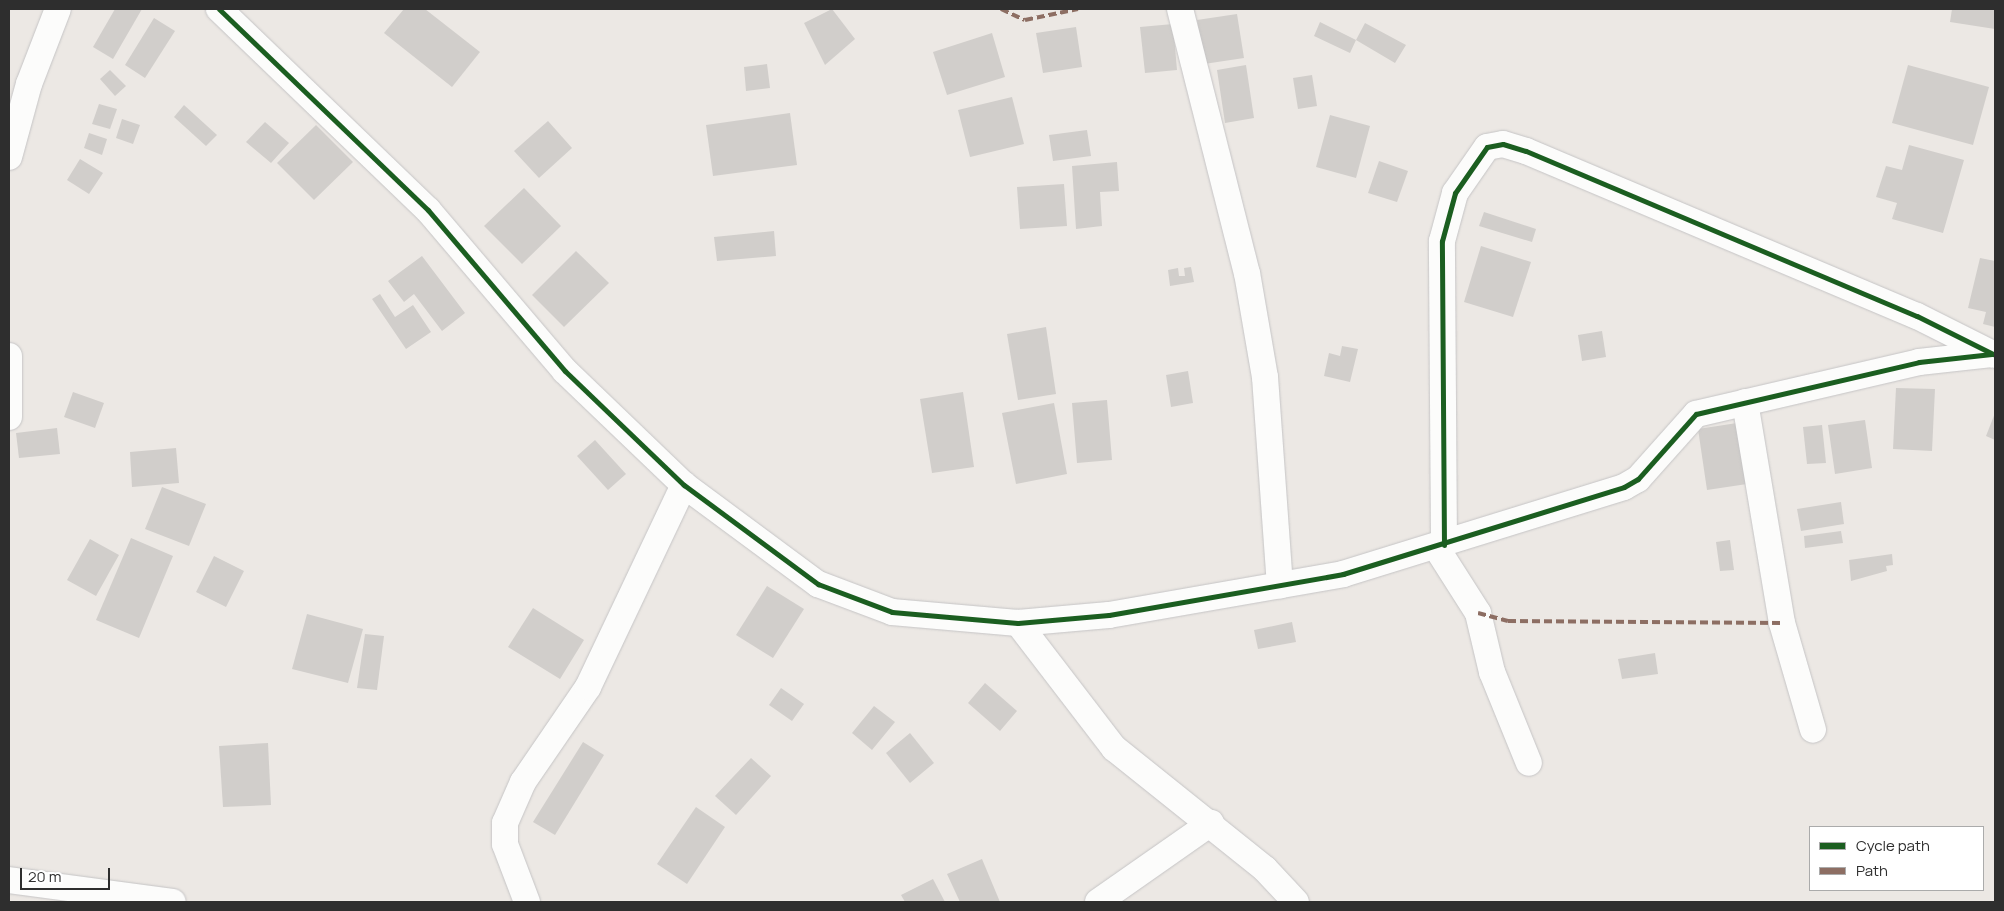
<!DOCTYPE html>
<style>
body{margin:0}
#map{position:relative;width:2004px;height:911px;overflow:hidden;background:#ece8e4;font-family:Manrope,sans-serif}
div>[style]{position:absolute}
.building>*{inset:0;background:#d1cecb}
.roads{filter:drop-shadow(0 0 1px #c5c4c5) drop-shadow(0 0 1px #c5c4c5)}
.street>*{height:26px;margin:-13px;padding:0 13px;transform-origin:13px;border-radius:13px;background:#fcfcfb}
.quiet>*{height:4px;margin-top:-2px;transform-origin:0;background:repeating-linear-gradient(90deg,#8d6e63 0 8px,transparent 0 12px)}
.cycleway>*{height:5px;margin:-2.5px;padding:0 2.5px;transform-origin:2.5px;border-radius:2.5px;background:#1b5e20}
span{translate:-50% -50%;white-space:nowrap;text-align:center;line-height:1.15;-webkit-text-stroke:4px #fff;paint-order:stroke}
.frame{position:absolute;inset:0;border:10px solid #2e2e2e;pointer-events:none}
.legend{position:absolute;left:1809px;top:826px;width:175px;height:65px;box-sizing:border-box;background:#fff;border:1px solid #ababab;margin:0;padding:6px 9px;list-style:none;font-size:15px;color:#2e2e2e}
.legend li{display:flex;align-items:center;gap:10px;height:25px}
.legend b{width:25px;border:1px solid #ababab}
.scale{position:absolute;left:20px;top:868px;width:90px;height:22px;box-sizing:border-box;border:2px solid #2e2e2e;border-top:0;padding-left:6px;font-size:15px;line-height:18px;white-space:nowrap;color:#2e2e2e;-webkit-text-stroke:4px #fff;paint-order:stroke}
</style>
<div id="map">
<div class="building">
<div style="clip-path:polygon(115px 9px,142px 9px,113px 59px,93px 47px)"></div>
<div style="clip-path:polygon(404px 9px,425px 9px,480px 52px,452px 87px,384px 33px)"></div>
<div style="clip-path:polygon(832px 9px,855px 39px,825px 65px,804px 23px)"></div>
<div style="clip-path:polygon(1952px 9px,1995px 9px,1995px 29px,1950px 22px)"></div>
<div style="clip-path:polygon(1237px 14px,1244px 58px,1204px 64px,1197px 20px)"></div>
<div style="clip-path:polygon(154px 18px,175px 31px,145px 78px,125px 65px)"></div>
<div style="clip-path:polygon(1320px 22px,1356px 40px,1365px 23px,1406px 45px,1395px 63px,1356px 40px,1350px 53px,1314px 36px)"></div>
<div style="clip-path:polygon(1173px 24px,1177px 70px,1145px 73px,1140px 27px)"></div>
<div style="clip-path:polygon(1076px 27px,1082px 67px,1043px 73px,1036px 33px)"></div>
<div style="clip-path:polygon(992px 33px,1005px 77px,947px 95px,933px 52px)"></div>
<div style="clip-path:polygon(767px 64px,770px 88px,746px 91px,744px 67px)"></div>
<div style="clip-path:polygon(1246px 65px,1254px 118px,1225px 123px,1217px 70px)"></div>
<div style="clip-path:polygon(1908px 65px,1989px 87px,1973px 145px,1892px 123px)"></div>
<div style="clip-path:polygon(110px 70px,126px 86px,115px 96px,100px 79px)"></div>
<div style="clip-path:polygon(1312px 75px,1317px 106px,1298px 109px,1293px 78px)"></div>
<div style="clip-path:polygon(1012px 97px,1024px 144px,970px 157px,958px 110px)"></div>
<div style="clip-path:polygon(99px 104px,117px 109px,110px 129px,92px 124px)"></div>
<div style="clip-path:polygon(184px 105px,217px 135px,206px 146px,174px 117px)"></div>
<div style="clip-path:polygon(790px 113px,797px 165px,713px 176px,706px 125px)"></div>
<div style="clip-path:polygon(1330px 115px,1370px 126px,1356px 178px,1316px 167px)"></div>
<div style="clip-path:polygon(122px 119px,140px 125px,133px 144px,116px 138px)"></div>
<div style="clip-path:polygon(548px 121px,572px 148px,539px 178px,514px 151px)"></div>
<div style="clip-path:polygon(265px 122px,289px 143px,271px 163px,246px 142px)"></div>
<div style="clip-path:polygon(316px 125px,353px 162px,314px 200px,277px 163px)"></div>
<div style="clip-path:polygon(1087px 130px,1091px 156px,1053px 161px,1049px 135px)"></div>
<div style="clip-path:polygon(89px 133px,107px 139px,102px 155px,84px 148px)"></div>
<div style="clip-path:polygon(1909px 145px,1964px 160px,1943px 233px,1892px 219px,1897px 203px,1876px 197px,1886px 166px,1902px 170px)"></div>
<div style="clip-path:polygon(80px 159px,103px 173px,89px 194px,67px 180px)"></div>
<div style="clip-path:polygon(1379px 161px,1408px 171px,1397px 202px,1368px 193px)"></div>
<div style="clip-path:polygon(1117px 162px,1119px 191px,1100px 192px,1102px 226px,1076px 229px,1072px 166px)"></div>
<div style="clip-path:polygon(1064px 184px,1067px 226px,1020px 229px,1017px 187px)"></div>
<div style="clip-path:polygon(524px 188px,561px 226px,522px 264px,484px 226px)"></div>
<div style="clip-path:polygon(1484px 212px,1536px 229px,1532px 242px,1479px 226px)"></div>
<div style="clip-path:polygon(774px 231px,776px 256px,717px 261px,714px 237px)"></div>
<div style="clip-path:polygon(1481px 246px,1531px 262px,1513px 317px,1464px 302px)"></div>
<div style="clip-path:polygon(576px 251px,609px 283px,564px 327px,532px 295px)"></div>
<div style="clip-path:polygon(422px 256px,465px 313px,442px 331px,414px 294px,404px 302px,388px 281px)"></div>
<div style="clip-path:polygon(1980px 258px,1995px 261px,1995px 327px,1983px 324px,1986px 312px,1968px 308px)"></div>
<div style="clip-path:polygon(1191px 267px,1194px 282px,1170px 286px,1168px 270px,1178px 268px,1179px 276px,1185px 276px,1184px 268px)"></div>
<div style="clip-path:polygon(380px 294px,395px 317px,413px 305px,431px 332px,406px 349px,372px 299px)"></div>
<div style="clip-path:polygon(1046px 327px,1056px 394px,1018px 400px,1007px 334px)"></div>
<div style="clip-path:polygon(1602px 331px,1606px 357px,1582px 361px,1578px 335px)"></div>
<div style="clip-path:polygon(1342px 346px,1358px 349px,1350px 382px,1324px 376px,1329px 353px,1340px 356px)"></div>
<div style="clip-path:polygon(1188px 371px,1193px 403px,1171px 407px,1166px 375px)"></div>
<div style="clip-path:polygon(1896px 388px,1935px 389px,1932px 451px,1893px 449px)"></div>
<div style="clip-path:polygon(73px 392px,104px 403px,95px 428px,64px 417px)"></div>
<div style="clip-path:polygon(963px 392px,974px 467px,932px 473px,920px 399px)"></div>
<div style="clip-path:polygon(1107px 400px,1112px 460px,1077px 463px,1072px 403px)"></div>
<div style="clip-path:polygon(1054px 403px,1067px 474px,1016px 484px,1002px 413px)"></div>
<div style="clip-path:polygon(1995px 413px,1995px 440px,1986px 436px)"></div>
<div style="clip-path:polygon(1865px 420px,1872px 468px,1835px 474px,1828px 425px)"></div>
<div style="clip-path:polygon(1737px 423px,1747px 484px,1707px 490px,1698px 429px)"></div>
<div style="clip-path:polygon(1822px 425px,1826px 463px,1807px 464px,1803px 427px)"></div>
<div style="clip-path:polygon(57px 428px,60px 454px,19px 458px,16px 433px)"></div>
<div style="clip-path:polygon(595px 440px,626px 474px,608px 490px,577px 456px)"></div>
<div style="clip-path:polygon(176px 448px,179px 483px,132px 487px,130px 452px)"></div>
<div style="clip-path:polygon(162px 487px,206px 504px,189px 546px,145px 529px)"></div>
<div style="clip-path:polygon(1841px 502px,1844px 524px,1801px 531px,1797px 509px)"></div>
<div style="clip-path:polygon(1841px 531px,1843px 543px,1805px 548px,1804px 536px)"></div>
<div style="clip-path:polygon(131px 538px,173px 556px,139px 638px,96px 620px)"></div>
<div style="clip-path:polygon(90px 539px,119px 555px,96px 596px,67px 580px)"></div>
<div style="clip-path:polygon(1730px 540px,1734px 570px,1720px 571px,1716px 542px)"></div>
<div style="clip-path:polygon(1892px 554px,1893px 565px,1886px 566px,1887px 571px,1851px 581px,1849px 560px)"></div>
<div style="clip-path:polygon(214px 556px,244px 571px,226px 607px,196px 592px)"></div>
<div style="clip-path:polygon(767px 586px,804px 609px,773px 658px,736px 635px)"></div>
<div style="clip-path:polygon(533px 608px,584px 640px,560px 679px,508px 647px)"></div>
<div style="clip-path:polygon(307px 614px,363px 629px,348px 683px,292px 669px)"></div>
<div style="clip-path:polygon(1292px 622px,1296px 642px,1258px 649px,1254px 630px)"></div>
<div style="clip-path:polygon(365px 634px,384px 636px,377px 690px,357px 688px)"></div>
<div style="clip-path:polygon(1655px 653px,1658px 674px,1622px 679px,1618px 659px)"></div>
<div style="clip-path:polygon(985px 683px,1017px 711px,1000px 731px,968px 703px)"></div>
<div style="clip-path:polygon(781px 688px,804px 704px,792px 721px,769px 705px)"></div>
<div style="clip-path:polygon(874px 706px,895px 722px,872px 750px,852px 733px)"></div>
<div style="clip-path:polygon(910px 733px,934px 763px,910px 783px,886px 753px)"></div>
<div style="clip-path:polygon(583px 742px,604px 755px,555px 835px,533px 822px)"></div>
<div style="clip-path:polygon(268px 743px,271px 805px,223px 807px,219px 746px)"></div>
<div style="clip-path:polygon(751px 758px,771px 776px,736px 815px,715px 796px)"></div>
<div style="clip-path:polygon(696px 807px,725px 827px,687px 884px,657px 864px)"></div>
<div style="clip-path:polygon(982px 859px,1000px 902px,960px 902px,947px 874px)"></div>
<div style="clip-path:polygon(933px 879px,945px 902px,905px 902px,901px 895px)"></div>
</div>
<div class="roads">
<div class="street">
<div style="left:219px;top:9px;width:290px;rotate:43.9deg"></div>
<div style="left:428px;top:210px;width:211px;rotate:49.6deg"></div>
<div style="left:565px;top:371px;width:165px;rotate:43.8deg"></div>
<div style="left:684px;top:485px;width:167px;rotate:36.5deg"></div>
<div style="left:818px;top:584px;width:79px;rotate:20.7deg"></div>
<div style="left:892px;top:612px;width:126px;rotate:5deg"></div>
<div style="left:1018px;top:623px;width:91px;rotate:-5deg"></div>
<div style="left:1109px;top:615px;width:238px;rotate:-9.9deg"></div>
<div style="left:1343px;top:574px;width:294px;rotate:-17.2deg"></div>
<div style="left:1624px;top:487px;width:16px;rotate:-30deg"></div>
<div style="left:1638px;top:479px;width:87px;rotate:-48.3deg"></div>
<div style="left:1696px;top:414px;width:229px;rotate:-13.1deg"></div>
<div style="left:1919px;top:362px;width:73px;rotate:-6.3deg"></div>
<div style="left:1180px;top:9px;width:272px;rotate:75.8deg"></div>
<div style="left:1247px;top:273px;width:106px;rotate:80.2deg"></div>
<div style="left:1265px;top:377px;width:209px;rotate:85.9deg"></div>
<div style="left:9px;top:157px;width:76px;rotate:-74.7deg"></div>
<div style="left:29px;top:84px;width:80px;rotate:-68.9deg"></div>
<div style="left:9px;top:356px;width:61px;rotate:90deg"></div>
<div style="left:1745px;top:402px;width:224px;rotate:80.5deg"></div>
<div style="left:1782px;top:623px;width:111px;rotate:73.8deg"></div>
<div style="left:1444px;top:545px;width:304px;rotate:-90.4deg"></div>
<div style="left:1442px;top:241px;width:50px;rotate:-74.8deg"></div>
<div style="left:1455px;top:193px;width:56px;rotate:-55.2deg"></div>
<div style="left:1487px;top:147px;width:16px;rotate:-11deg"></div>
<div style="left:1503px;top:144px;width:24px;rotate:17deg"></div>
<div style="left:1526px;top:151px;width:424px;rotate:22.9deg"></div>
<div style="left:1917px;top:316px;width:87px;rotate:26.6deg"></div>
<div style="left:1436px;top:547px;width:78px;rotate:57.5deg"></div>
<div style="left:1478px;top:613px;width:61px;rotate:76.7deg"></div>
<div style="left:1492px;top:672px;width:98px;rotate:67.9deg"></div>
<div style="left:1018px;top:623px;width:158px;rotate:52.5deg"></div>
<div style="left:1114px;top:748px;width:193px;rotate:38.7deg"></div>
<div style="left:1265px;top:869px;width:45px;rotate:46.8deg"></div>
<div style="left:9px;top:880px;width:165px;rotate:7.6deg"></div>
<div style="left:527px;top:902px;width:62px;rotate:-110.8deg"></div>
<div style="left:505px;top:844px;width:21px;rotate:-90deg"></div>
<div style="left:505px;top:823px;width:45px;rotate:-66.3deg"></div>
<div style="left:523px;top:782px;width:115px;rotate:-55.6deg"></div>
<div style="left:588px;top:687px;width:224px;rotate:-64.6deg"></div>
<div style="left:1098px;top:902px;width:138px;rotate:-35deg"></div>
</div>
</div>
<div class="quiet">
<div style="left:1001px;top:9px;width:26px;rotate:25deg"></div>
<div style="left:1025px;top:20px;width:54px;rotate:-11.7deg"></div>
<div style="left:1478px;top:613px;width:31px;rotate:15deg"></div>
<div style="left:1508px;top:621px;width:274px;rotate:0.4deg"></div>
</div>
<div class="cycleway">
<div style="left:219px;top:9px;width:290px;rotate:43.9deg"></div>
<div style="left:428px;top:210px;width:211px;rotate:49.6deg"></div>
<div style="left:565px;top:371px;width:165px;rotate:43.8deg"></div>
<div style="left:684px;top:485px;width:167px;rotate:36.5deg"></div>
<div style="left:818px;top:584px;width:79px;rotate:20.7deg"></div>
<div style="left:892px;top:612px;width:126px;rotate:5deg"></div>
<div style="left:1018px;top:623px;width:91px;rotate:-5deg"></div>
<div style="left:1109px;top:615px;width:238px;rotate:-9.9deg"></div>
<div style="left:1343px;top:574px;width:294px;rotate:-17.2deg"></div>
<div style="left:1624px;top:487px;width:16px;rotate:-30deg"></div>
<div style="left:1638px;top:479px;width:87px;rotate:-48.3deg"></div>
<div style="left:1696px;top:414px;width:229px;rotate:-13.1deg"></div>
<div style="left:1919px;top:362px;width:73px;rotate:-6.3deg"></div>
<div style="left:1444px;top:545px;width:304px;rotate:-90.4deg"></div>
<div style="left:1442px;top:241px;width:50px;rotate:-74.8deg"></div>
<div style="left:1455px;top:193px;width:56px;rotate:-55.2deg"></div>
<div style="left:1487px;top:147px;width:16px;rotate:-11deg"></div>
<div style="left:1503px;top:144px;width:24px;rotate:17deg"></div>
<div style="left:1526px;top:151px;width:424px;rotate:22.9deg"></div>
<div style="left:1917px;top:316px;width:85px;rotate:26.6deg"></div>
</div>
<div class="frame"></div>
<ul class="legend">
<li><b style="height:6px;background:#1b5e20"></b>Cycle path</li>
<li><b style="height:6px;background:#8d6e63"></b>Path</li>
</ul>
<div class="scale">20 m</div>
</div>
